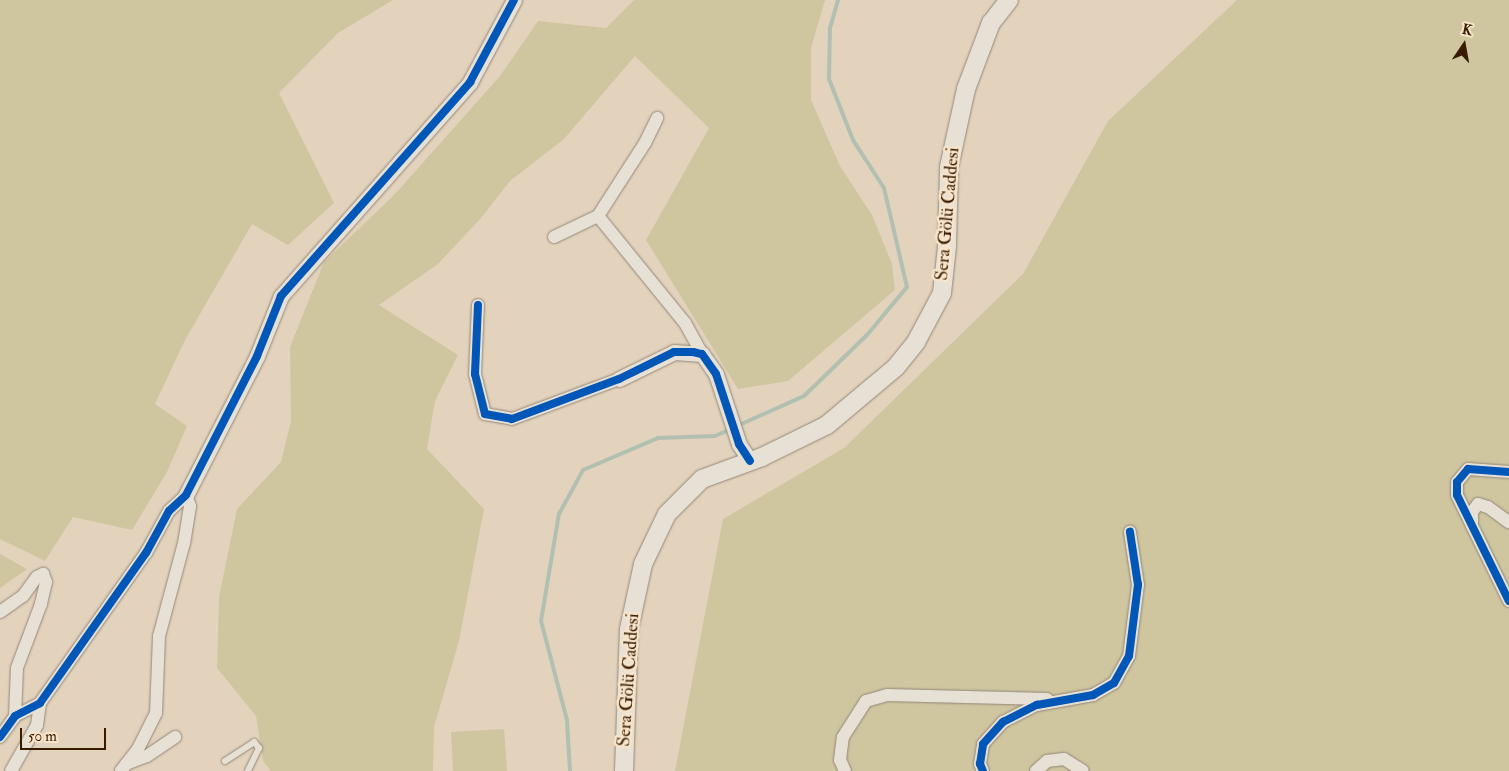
<!DOCTYPE html>
<meta charset="utf-8">
<style>
body{margin:0}
#map{position:relative;width:1509px;height:771px;overflow:hidden;background:#e3d3bd;font-family:"IM FELL Double Pica",serif}
div>[style]{position:absolute}
.green>*{inset:0;background:#cfc6a0}
.stream>*{height:4px;margin:-2px;padding:0 2px;transform-origin:2px;border-radius:2px;background:#b1c0b1}
.roads{filter:drop-shadow(0 0 1px #948778) drop-shadow(0 0 1px #948778)}
.service>*{height:6px;margin:-3px;padding:0 3px;transform-origin:3px;border-radius:3px;background:#e7e0d5}
.minor>*{height:12px;margin:-6px;padding:0 6px;transform-origin:6px;border-radius:6px;background:#e7e0d5}
.tertiary>*{height:15px;margin:-7.5px;padding:0 7.5px;transform-origin:7.5px;border-radius:7.5px;background:#e7e0d5}
.secondary>*{height:18px;margin:-9px;padding:0 9px;transform-origin:9px;border-radius:9px;background:#e7e0d5}
.cycleway>*{height:8px;margin:-4px;padding:0 4px;transform-origin:4px;border-radius:4px;background:#0057b8}
span{translate:-50% -50%;white-space:nowrap;text-align:center;line-height:1.15;-webkit-text-stroke:5px #f7e4ca;paint-order:stroke}
.street-label{font-size:18px;color:#371c00}
.north{position:absolute;left:1439px;top:20px;width:50px;height:50px;-webkit-text-stroke:4px #f7e4ca;paint-order:stroke;rotate:12deg;font-size:14px;font-weight:700;line-height:20px;text-align:center;color:#371c00}
.north::after{content:'';display:block;margin:auto;width:18px;height:22px;background:#371c00;clip-path:polygon(50% 0,100% 100%,50% 72%,0 100%)}
.scale{position:absolute;left:20px;top:728px;width:86px;height:22px;box-sizing:border-box;border:2px solid #371c00;border-top:0;padding-left:6px;font-size:15px;line-height:18px;white-space:nowrap;color:#371c00;-webkit-text-stroke:4px #f7e4ca;paint-order:stroke}
</style>
<div id="map">
<div class="green">
<div style="clip-path:polygon(0 0,393px 0,338px 33px,279px 93px,334px 203px,288px 245px,252px 224px,185px 340px,155px 404px,187px 426px,167px 472px,132px 530px,73px 517px,45px 561px,0 539px)"></div>
<div style="clip-path:polygon(634px 0,825px 0,811px 48px,811px 100px,840px 166px,872px 215px,892px 264px,895px 290px,788px 381px,738px 389px,646px 240px,709px 128px,635px 56px,564px 139px,510px 181px,481px 218px,438px 264px,379px 305px,458px 355px,435px 401px,427px 449px,484px 509px,459px 641px,434px 727px,433px 771px,271px 771px,263px 761px,256px 716px,217px 668px,219px 597px,237px 509px,281px 462px,291px 421px,290px 347px,324px 262px,395px 194px,500px 76px,538px 21px,606px 28px)"></div>
<div style="clip-path:polygon(1237px 0,1509px 0,1509px 771px,675px 771px,723px 519px,844px 448px,1023px 274px,1108px 121px)"></div>
<div style="clip-path:polygon(0 554px,27px 569px,0 588px)"></div>
<div style="clip-path:polygon(504px 729px,507px 771px,453px 771px,451px 732px)"></div>
</div>
<div class="stream">
<div style="left:737px;top:426px;width:73px;rotate:-24.1deg"></div>
<div style="left:804px;top:396px;width:88px;rotate:-44.1deg"></div>
<div style="left:867px;top:335px;width:62px;rotate:-50.2deg"></div>
<div style="left:907px;top:287px;width:102px;rotate:-103.1deg"></div>
<div style="left:884px;top:188px;width:57px;rotate:-122.9deg"></div>
<div style="left:853px;top:140px;width:66px;rotate:-111.5deg"></div>
<div style="left:829px;top:79px;width:51px;rotate:-88.9deg"></div>
<div style="left:830px;top:28px;width:29px;rotate:-74deg"></div>
<div style="left:570px;top:771px;width:51px;rotate:-93.4deg"></div>
<div style="left:567px;top:720px;width:102px;rotate:-104.7deg"></div>
<div style="left:541px;top:621px;width:109px;rotate:-80.5deg"></div>
<div style="left:559px;top:514px;width:50px;rotate:-61.4deg"></div>
<div style="left:583px;top:470px;width:82px;rotate:-23.1deg"></div>
<div style="left:658px;top:438px;width:57px;rotate:-2deg"></div>
<div style="left:715px;top:436px;width:17px;rotate:-24deg"></div>
</div>
<div class="roads">
<div class="service">
<div style="left:225px;top:761px;width:35px;rotate:-33deg"></div>
<div style="left:254px;top:742px;width:8px;rotate:50deg"></div>
<div style="left:259px;top:748px;width:25px;rotate:116deg"></div>
</div>
<div class="minor">
<div style="left:598px;top:216px;width:138px;rotate:50.9deg"></div>
<div style="left:685px;top:323px;width:35px;rotate:61deg"></div>
<div style="left:554px;top:237px;width:49px;rotate:-25.5deg"></div>
<div style="left:598px;top:216px;width:87px;rotate:-57.2deg"></div>
<div style="left:645px;top:143px;width:28px;rotate:-64deg"></div>
<div style="left:478px;top:305px;width:69px;rotate:92.5deg"></div>
<div style="left:475px;top:374px;width:41px;rotate:76deg"></div>
<div style="left:485px;top:414px;width:27px;rotate:10deg"></div>
<div style="left:512px;top:419px;width:114px;rotate:-20.5deg"></div>
<div style="left:1509px;top:472px;width:41px;rotate:-175.8deg"></div>
<div style="left:1468px;top:469px;width:17px;rotate:130deg"></div>
<div style="left:1457px;top:482px;width:13px;rotate:90deg"></div>
<div style="left:1457px;top:495px;width:118px;rotate:63.9deg"></div>
<div style="left:1472px;top:526px;width:14px;rotate:-90deg"></div>
<div style="left:1472px;top:512px;width:10px;rotate:-53deg"></div>
<div style="left:1478px;top:504px;width:10px;rotate:17deg"></div>
<div style="left:1488px;top:507px;width:26px;rotate:36deg"></div>
<div style="left:0;top:612px;width:28px;rotate:-35deg"></div>
<div style="left:23px;top:596px;width:24px;rotate:-54deg"></div>
<div style="left:37px;top:577px;width:7px;rotate:-27deg"></div>
<div style="left:43px;top:574px;width:9px;rotate:69deg"></div>
<div style="left:46px;top:582px;width:23px;rotate:103deg"></div>
<div style="left:41px;top:604px;width:68px;rotate:110.6deg"></div>
<div style="left:17px;top:668px;width:48px;rotate:92.4deg"></div>
<div style="left:0;top:737px;width:26px;rotate:-54deg"></div>
<div style="left:15px;top:716px;width:28px;rotate:-27deg"></div>
<div style="left:40px;top:703px;width:184px;rotate:-54.8deg"></div>
<div style="left:146px;top:553px;width:48px;rotate:-61.3deg"></div>
<div style="left:169px;top:511px;width:23px;rotate:-43deg"></div>
<div style="left:186px;top:495px;width:12px;rotate:70deg"></div>
<div style="left:190px;top:506px;width:37px;rotate:99deg"></div>
<div style="left:184px;top:543px;width:96px;rotate:105deg"></div>
<div style="left:159px;top:636px;width:77px;rotate:92.2deg"></div>
<div style="left:156px;top:713px;width:40px;rotate:116.6deg"></div>
<div style="left:138px;top:749px;width:28px;rotate:128deg"></div>
<div style="left:126px;top:764px;width:22px;rotate:-21deg"></div>
<div style="left:147px;top:756px;width:34px;rotate:-34deg"></div>
<div style="left:11px;top:771px;width:53px;rotate:-60.5deg"></div>
<div style="left:37px;top:725px;width:22px;rotate:-82deg"></div>
<div style="left:845px;top:771px;width:12px;rotate:-114deg"></div>
<div style="left:840px;top:760px;width:23px;rotate:-83deg"></div>
<div style="left:843px;top:737px;width:43px;rotate:-57.4deg"></div>
<div style="left:866px;top:701px;width:22px;rotate:-16deg"></div>
<div style="left:887px;top:695px;width:160px;rotate:1.4deg"></div>
<div style="left:983px;top:771px;width:8px;rotate:-113deg"></div>
<div style="left:980px;top:764px;width:20px;rotate:-81deg"></div>
<div style="left:983px;top:744px;width:30px;rotate:-48deg"></div>
<div style="left:1003px;top:722px;width:38px;rotate:-27deg"></div>
<div style="left:1037px;top:705px;width:57px;rotate:-10.1deg"></div>
<div style="left:1093px;top:695px;width:24px;rotate:-30deg"></div>
<div style="left:1114px;top:683px;width:31px;rotate:-61deg"></div>
<div style="left:1129px;top:656px;width:72px;rotate:-82.8deg"></div>
<div style="left:1138px;top:585px;width:54px;rotate:-98.6deg"></div>
<div style="left:1036px;top:771px;width:15px;rotate:-42deg"></div>
<div style="left:1047px;top:761px;width:17px;rotate:-7deg"></div>
<div style="left:1064px;top:759px;width:22px;rotate:32deg"></div>
</div>
<div class="tertiary">
<div style="left:619px;top:379px;width:61px;rotate:-26.1deg"></div>
<div style="left:674px;top:352px;width:28px;rotate:4deg"></div>
<div style="left:702px;top:354px;width:24px;rotate:55deg"></div>
<div style="left:716px;top:374px;width:74px;rotate:71.8deg"></div>
<div style="left:739px;top:444px;width:20px;rotate:57deg"></div>
<div style="left:186px;top:495px;width:156px;rotate:-62.9deg"></div>
<div style="left:257px;top:356px;width:65px;rotate:-68.2deg"></div>
<div style="left:281px;top:296px;width:286px;rotate:-48.5deg"></div>
<div style="left:470px;top:82px;width:93px;rotate:-61.8deg"></div>
</div>
<div class="secondary">
<div style="left:624px;top:771px;width:142px;rotate:-88deg"></div>
<div style="left:629px;top:629px;width:66px;rotate:-77.8deg"></div>
<div style="left:643px;top:564px;width:55px;rotate:-64.4deg"></div>
<div style="left:667px;top:514px;width:49px;rotate:-45deg"></div>
<div style="left:702px;top:479px;width:64px;rotate:-20.1deg"></div>
<div style="left:762px;top:457px;width:72px;rotate:-26.2deg"></div>
<div style="left:827px;top:425px;width:90px;rotate:-40deg"></div>
<div style="left:896px;top:367px;width:32px;rotate:-51deg"></div>
<div style="left:916px;top:342px;width:55px;rotate:-62deg"></div>
<div style="left:942px;top:293px;width:47px;rotate:-83.9deg"></div>
<div style="left:947px;top:246px;width:79px;rotate:-88.5deg"></div>
<div style="left:949px;top:167px;width:80px;rotate:-77.7deg"></div>
<div style="left:966px;top:89px;width:71px;rotate:-69.3deg"></div>
<div style="left:991px;top:23px;width:29px;rotate:-52deg"></div>
</div>
</div>
<div class="cycleway">
<div style="left:478px;top:305px;width:69px;rotate:92.5deg"></div>
<div style="left:475px;top:374px;width:41px;rotate:76deg"></div>
<div style="left:485px;top:414px;width:27px;rotate:10deg"></div>
<div style="left:512px;top:419px;width:114px;rotate:-20.5deg"></div>
<div style="left:619px;top:379px;width:61px;rotate:-26.1deg"></div>
<div style="left:674px;top:352px;width:19px"></div>
<div style="left:693px;top:352px;width:9px;rotate:13deg"></div>
<div style="left:702px;top:354px;width:24px;rotate:55deg"></div>
<div style="left:716px;top:374px;width:74px;rotate:71.8deg"></div>
<div style="left:739px;top:444px;width:20px;rotate:57deg"></div>
<div style="left:1509px;top:472px;width:41px;rotate:-175.8deg"></div>
<div style="left:1468px;top:469px;width:17px;rotate:130deg"></div>
<div style="left:1457px;top:482px;width:13px;rotate:90deg"></div>
<div style="left:1457px;top:495px;width:118px;rotate:63.9deg"></div>
<div style="left:0;top:737px;width:26px;rotate:-54deg"></div>
<div style="left:15px;top:716px;width:28px;rotate:-27deg"></div>
<div style="left:40px;top:703px;width:184px;rotate:-54.8deg"></div>
<div style="left:146px;top:553px;width:48px;rotate:-61.3deg"></div>
<div style="left:169px;top:511px;width:23px;rotate:-43deg"></div>
<div style="left:186px;top:495px;width:156px;rotate:-62.9deg"></div>
<div style="left:257px;top:356px;width:65px;rotate:-68.2deg"></div>
<div style="left:281px;top:296px;width:286px;rotate:-48.5deg"></div>
<div style="left:470px;top:82px;width:93px;rotate:-61.8deg"></div>
<div style="left:983px;top:771px;width:8px;rotate:-113deg"></div>
<div style="left:980px;top:764px;width:20px;rotate:-81deg"></div>
<div style="left:983px;top:744px;width:30px;rotate:-48deg"></div>
<div style="left:1003px;top:722px;width:38px;rotate:-27deg"></div>
<div style="left:1037px;top:705px;width:57px;rotate:-10.1deg"></div>
<div style="left:1093px;top:695px;width:24px;rotate:-30deg"></div>
<div style="left:1114px;top:683px;width:31px;rotate:-61deg"></div>
<div style="left:1129px;top:656px;width:72px;rotate:-82.8deg"></div>
<div style="left:1138px;top:585px;width:54px;rotate:-98.6deg"></div>
</div>
<div class="street-label">
<span style="left:948px;top:214px;rotate:-85deg">Sera Gölü Caddesi</span>
<span style="left:629px;top:680px;rotate:-86deg">Sera Gölü Caddesi</span>
</div>
<div class="north">K</div>
<div class="scale">50 m</div>
</div>
